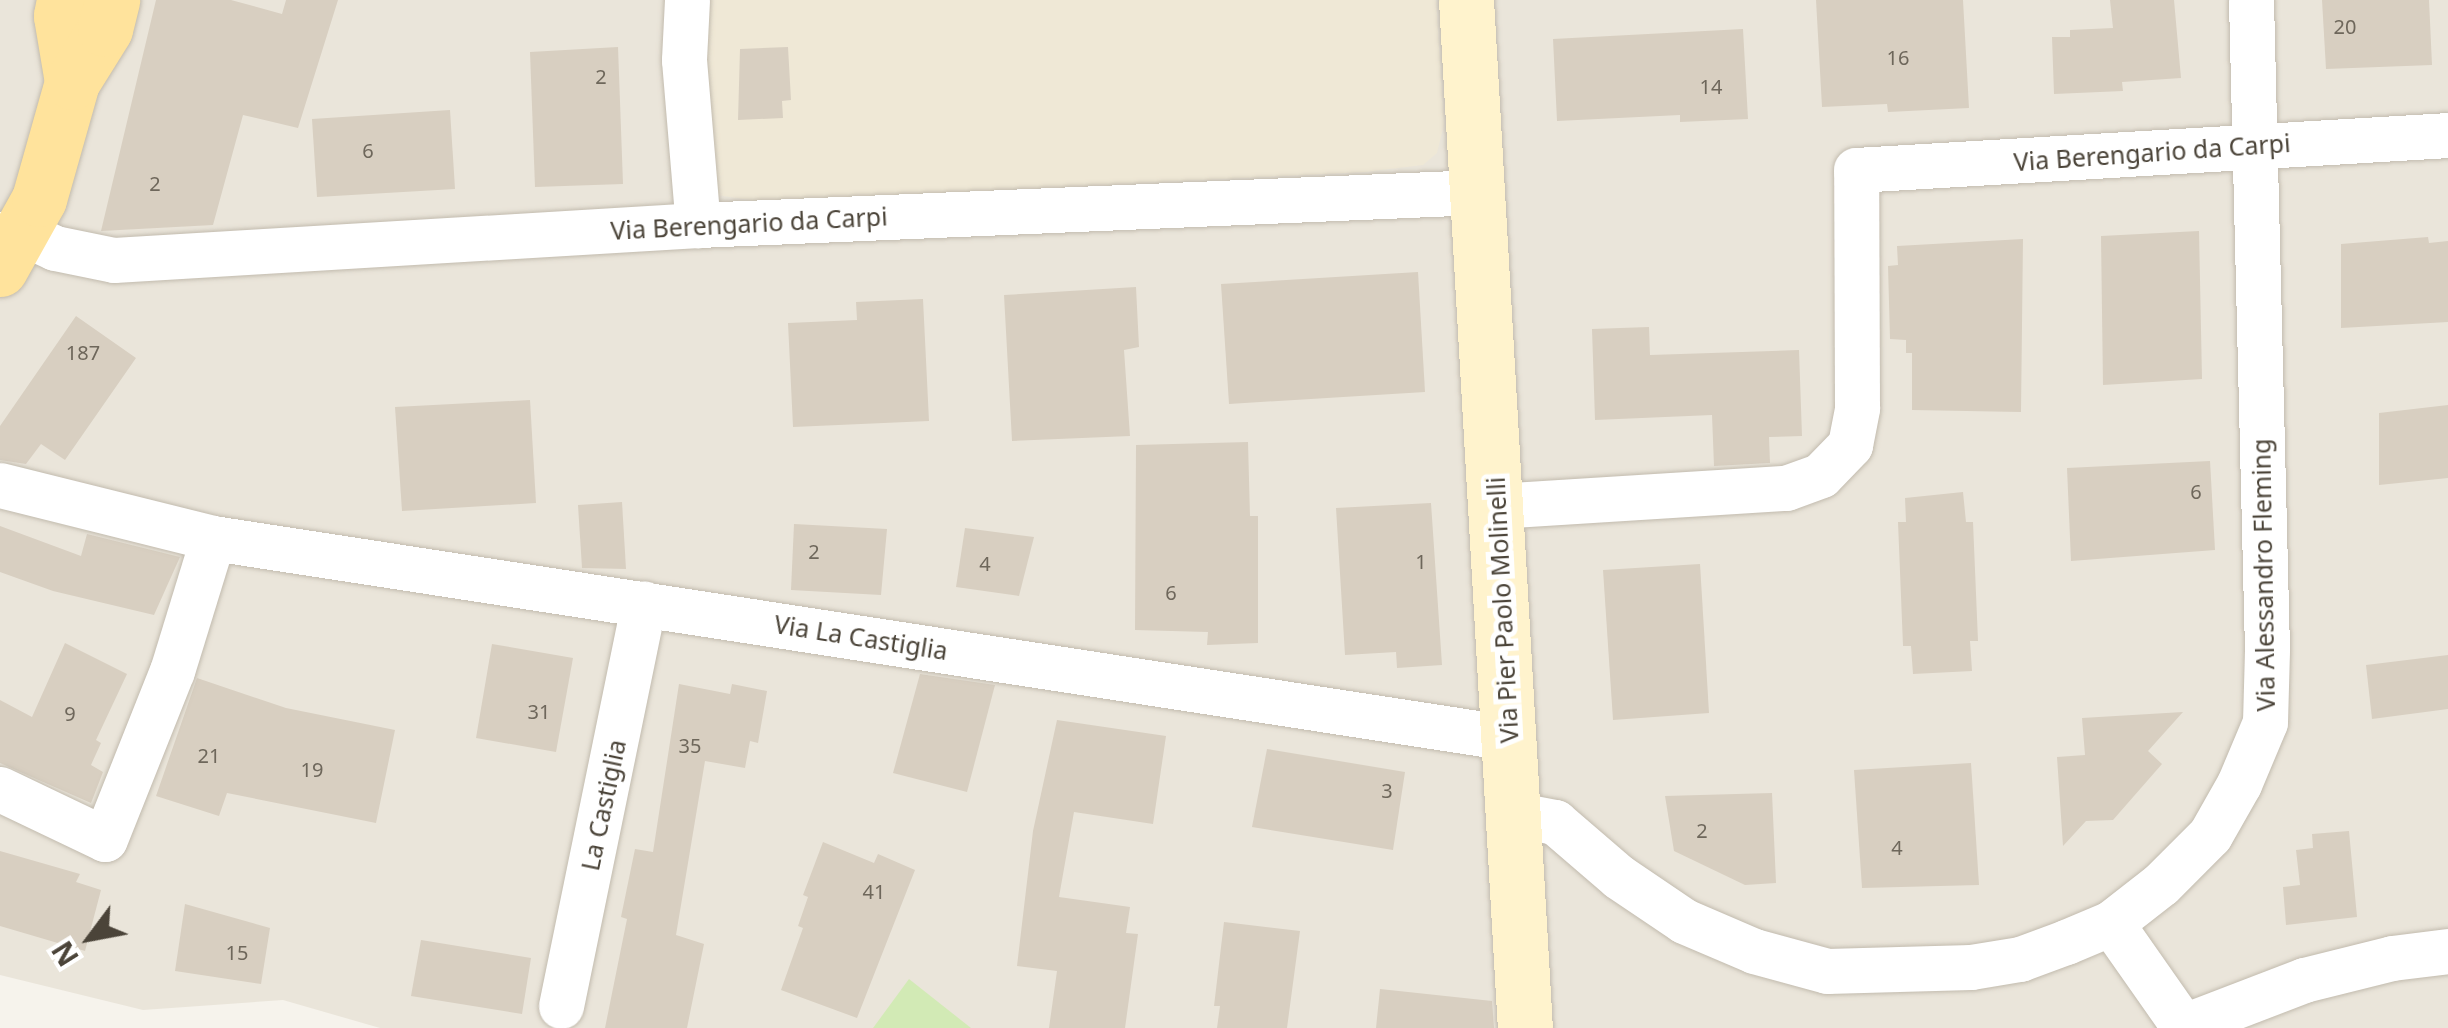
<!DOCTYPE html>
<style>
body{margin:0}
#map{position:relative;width:2448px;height:1028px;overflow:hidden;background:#f6f3ec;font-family:"Noto Sans",sans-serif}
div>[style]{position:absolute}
.residential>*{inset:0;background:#eae5da}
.education>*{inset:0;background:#efe8d6}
.green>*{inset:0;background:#d2eab5}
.building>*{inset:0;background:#d8cfc1}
.roads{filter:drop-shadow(0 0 2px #c2bbae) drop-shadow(0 0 2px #c2bbae)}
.street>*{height:45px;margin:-22.5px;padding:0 22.5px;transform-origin:22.5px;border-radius:22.5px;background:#fff}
.secondary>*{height:55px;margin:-27.5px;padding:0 27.5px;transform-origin:27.5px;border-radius:27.5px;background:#fff3cd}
.primary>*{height:55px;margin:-27.5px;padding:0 27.5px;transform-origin:27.5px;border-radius:27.5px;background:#ffe39c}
span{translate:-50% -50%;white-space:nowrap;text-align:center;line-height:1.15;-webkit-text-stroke:10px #fff;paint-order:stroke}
.number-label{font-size:20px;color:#6e675b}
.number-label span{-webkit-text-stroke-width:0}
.street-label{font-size:25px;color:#4b4439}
.north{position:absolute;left:40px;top:888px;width:100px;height:100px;-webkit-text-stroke:8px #fff;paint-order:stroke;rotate:238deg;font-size:28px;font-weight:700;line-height:40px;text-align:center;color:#4b4439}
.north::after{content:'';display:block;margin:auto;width:35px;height:45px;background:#4b4439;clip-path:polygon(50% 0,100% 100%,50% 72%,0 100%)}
</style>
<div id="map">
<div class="residential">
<div style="clip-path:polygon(0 0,2448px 0,2448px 1028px,380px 1028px,283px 1000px,143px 1010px,0 975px)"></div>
</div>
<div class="education">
<div style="clip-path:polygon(687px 0,1436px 0,1444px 124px,1437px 153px,1423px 165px,1365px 172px,764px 202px,716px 195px)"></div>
</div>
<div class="green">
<div style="clip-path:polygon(909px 979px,971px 1028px,873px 1028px)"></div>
</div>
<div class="building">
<div style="clip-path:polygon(156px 0,231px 0,282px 14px,286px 0,338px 0,298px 128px,243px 115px,213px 225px,101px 231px)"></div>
<div style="clip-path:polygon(1816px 0,1963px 0,1969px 108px,1888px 112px,1887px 104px,1822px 107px)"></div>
<div style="clip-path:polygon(2110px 0,2174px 0,2181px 78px,2122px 82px,2123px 91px,2054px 94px,2052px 37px,2070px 37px,2070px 30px,2113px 28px)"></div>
<div style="clip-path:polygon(2322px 0,2429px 0,2432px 65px,2326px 69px)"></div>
<div style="clip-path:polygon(1743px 29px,1748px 119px,1680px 122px,1680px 115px,1557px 121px,1553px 39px)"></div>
<div style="clip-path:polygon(618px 47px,623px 184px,535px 187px,530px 52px)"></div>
<div style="clip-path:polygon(788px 47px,791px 100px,782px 101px,783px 118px,738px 120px,740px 49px)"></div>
<div style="clip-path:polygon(450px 110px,455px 189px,317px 197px,312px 119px)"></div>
<div style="clip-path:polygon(2199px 231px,2202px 379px,2103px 385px,2101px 236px)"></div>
<div style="clip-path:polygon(2428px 237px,2429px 243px,2448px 241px,2448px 322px,2341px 328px,2341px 244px)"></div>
<div style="clip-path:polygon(2023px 239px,2021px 412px,1912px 410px,1912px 353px,1906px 353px,1906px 340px,1890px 339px,1888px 266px,1898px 265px,1897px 246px)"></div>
<div style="clip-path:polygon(1418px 272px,1425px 392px,1229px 404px,1221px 284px)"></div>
<div style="clip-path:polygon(1136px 287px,1139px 347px,1124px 350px,1130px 436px,1012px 441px,1004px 295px)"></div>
<div style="clip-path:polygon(923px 299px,929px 421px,793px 427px,788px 323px,857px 320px,856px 302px)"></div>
<div style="clip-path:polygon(76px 316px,136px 358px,65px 460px,41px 444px,26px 464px,0 460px,0 426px)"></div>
<div style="clip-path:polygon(1649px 327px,1650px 355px,1799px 350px,1802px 436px,1769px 437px,1770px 463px,1714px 466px,1712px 415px,1595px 420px,1592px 329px)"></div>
<div style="clip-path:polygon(530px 400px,536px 503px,402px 511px,395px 407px)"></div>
<div style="clip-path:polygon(2448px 405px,2448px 478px,2379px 485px,2379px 413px)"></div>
<div style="clip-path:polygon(1248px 442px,1250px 516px,1258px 516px,1258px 643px,1207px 645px,1208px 632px,1135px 630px,1136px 445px)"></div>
<div style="clip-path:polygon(2210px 461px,2215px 550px,2071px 561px,2067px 468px)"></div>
<div style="clip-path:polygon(1963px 492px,1966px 522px,1973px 522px,1978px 641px,1970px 641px,1972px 671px,1913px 674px,1911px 646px,1903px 646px,1898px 522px,1906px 522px,1905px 498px)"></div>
<div style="clip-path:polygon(622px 502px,626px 569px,582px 568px,578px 505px)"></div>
<div style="clip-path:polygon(1431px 503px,1442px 665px,1397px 668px,1396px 652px,1345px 655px,1336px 508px)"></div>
<div style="clip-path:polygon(794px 524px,887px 529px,881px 595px,791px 590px)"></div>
<div style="clip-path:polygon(0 526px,81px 556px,87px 534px,180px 557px,154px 615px,53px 591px,0 572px)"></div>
<div style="clip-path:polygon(965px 528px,1034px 537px,1019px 596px,956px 587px)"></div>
<div style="clip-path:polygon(1700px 564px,1709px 713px,1613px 720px,1603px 570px)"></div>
<div style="clip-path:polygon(65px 643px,127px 674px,96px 740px,101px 743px,91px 765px,103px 772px,91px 803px,0 763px,0 700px,32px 717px)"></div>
<div style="clip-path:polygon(492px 644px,573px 658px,556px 752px,476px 738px)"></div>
<div style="clip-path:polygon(2448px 655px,2448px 709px,2372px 719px,2366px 665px)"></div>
<div style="clip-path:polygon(920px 674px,995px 685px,967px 792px,893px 773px)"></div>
<div style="clip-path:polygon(197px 678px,286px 708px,395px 730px,376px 823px,227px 793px,219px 816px,156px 796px)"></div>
<div style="clip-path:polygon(679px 684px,730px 694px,732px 684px,767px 691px,758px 743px,750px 741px,745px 768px,705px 761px,676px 935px,704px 944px,687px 1028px,605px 1028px,627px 919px,621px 917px,635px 849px,653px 852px)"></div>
<div style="clip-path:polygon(2183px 712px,2148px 751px,2162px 764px,2113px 820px,2086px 821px,2063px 846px,2057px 757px,2085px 755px,2082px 718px)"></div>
<div style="clip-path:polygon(1057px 720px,1166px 736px,1153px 824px,1074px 812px,1059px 897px,1130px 907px,1126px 933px,1138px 934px,1125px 1028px,1049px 1028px,1057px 971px,1017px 966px,1033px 831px)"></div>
<div style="clip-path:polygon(1267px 749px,1405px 772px,1393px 850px,1252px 827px)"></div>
<div style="clip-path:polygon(1971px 763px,1979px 885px,1862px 888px,1854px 770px)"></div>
<div style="clip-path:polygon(1772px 793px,1776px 883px,1745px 885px,1674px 851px,1665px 796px)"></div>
<div style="clip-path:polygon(2349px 831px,2357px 917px,2286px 925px,2283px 887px,2300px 885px,2296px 850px,2313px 848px,2312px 834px)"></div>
<div style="clip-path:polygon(823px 842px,874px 863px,878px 854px,915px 870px,857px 1018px,781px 990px,803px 928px,798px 926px,808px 897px,803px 895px)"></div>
<div style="clip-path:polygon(0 851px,80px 874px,76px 882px,101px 890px,85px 951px,0 926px)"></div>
<div style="clip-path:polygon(185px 904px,270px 928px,261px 984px,175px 971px)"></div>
<div style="clip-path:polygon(1224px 922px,1300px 931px,1287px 1028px,1217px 1028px,1220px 1006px,1214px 1006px)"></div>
<div style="clip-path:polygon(421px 940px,531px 958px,522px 1014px,411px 996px)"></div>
<div style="clip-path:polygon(1380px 989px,1492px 1001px,1494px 1028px,1376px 1028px)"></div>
</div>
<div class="roads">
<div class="street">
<div style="left:687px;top:0;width:60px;rotate:92.9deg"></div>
<div style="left:684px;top:60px;width:166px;rotate:85.2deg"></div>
<div style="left:0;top:234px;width:23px;rotate:-2deg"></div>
<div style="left:23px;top:233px;width:35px;rotate:25deg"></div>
<div style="left:55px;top:248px;width:60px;rotate:11.5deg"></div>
<div style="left:114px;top:260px;width:585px;rotate:-3.43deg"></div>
<div style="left:698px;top:225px;width:783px;rotate:-2.42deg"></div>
<div style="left:0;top:485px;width:219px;rotate:14deg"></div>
<div style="left:213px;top:538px;width:1311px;rotate:8.77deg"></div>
<div style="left:1496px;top:506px;width:291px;rotate:-3.6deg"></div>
<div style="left:1786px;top:488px;width:37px;rotate:-20deg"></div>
<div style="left:1821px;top:475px;width:42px;rotate:-46deg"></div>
<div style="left:1850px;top:445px;width:38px;rotate:-79deg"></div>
<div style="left:1857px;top:408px;width:238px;rotate:-90.2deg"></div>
<div style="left:1856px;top:170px;width:593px;rotate:-3.38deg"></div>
<div style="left:0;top:789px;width:116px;rotate:25.5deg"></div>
<div style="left:105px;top:839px;width:181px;rotate:-68.3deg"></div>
<div style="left:172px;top:671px;width:139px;rotate:-72.9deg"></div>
<div style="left:1513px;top:814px;width:43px;rotate:10.8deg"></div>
<div style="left:1555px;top:822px;width:84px;rotate:40.7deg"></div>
<div style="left:1619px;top:877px;width:78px;rotate:34.1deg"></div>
<div style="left:1684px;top:921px;width:76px;rotate:23.2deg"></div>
<div style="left:1754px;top:951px;width:76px;rotate:15.3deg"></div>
<div style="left:1827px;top:971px;width:144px;rotate:-1.6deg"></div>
<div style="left:1971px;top:967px;width:50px;rotate:-9.3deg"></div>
<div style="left:2020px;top:959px;width:49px;rotate:-20.3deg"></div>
<div style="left:2066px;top:942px;width:49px;rotate:-22.9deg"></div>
<div style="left:2111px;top:923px;width:63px;rotate:-38deg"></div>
<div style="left:2161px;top:884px;width:69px;rotate:-45deg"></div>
<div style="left:2210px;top:835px;width:59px;rotate:-60.4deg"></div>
<div style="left:2239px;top:784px;width:67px;rotate:-67.2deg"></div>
<div style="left:2265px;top:722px;width:72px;rotate:-88.4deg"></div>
<div style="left:2267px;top:650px;width:650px;rotate:-91.41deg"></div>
<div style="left:2111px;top:923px;width:126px;rotate:55deg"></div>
<div style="left:561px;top:1006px;width:411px;rotate:-78.4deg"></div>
<div style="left:2179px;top:1028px;width:134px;rotate:-21deg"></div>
<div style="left:2304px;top:980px;width:91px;rotate:-14deg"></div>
<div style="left:2392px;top:958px;width:56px;rotate:-7.1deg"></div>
</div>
<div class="secondary">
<div style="left:1466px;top:0;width:1030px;rotate:86.72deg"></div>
</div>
<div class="primary">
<div style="left:64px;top:0;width:16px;rotate:101deg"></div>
<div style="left:61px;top:16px;width:67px;rotate:80.5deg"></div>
<div style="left:0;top:269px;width:80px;rotate:-60.9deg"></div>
<div style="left:39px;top:199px;width:122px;rotate:-74.2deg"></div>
<div style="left:72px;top:82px;width:62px;rotate:-58.1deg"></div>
<div style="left:105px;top:29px;width:30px;rotate:-76deg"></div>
</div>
</div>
<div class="number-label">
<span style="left:2345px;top:26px">20</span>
<span style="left:1898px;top:57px">16</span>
<span style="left:601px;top:76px">2</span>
<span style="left:1711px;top:86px">14</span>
<span style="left:368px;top:150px">6</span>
<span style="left:155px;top:183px">2</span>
<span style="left:83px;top:352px">187</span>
<span style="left:2196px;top:491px">6</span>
<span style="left:814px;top:551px">2</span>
<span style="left:1421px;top:561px">1</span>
<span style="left:985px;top:563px">4</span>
<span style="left:1171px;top:592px">6</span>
<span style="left:539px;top:711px">31</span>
<span style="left:70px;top:713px">9</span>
<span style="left:690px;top:745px">35</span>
<span style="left:209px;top:755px">21</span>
<span style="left:312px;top:769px">19</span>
<span style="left:1387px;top:790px">3</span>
<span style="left:1702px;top:830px">2</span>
<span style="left:1897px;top:847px">4</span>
<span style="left:874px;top:891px">41</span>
<span style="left:237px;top:952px">15</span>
</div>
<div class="street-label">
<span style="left:2152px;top:152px;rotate:-4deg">Via Berengario da Carpi</span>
<span style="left:749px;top:223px;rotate:-3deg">Via Berengario da Carpi</span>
<span style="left:2263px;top:575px;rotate:-91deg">Via Alessandro Fleming</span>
<span style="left:1502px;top:610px;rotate:-93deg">Via Pier Paolo Molinelli</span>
<span style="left:861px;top:637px;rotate:9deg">Via La Castiglia</span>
<span style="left:603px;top:805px;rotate:-78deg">La Castiglia</span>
</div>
<div class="north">N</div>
</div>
